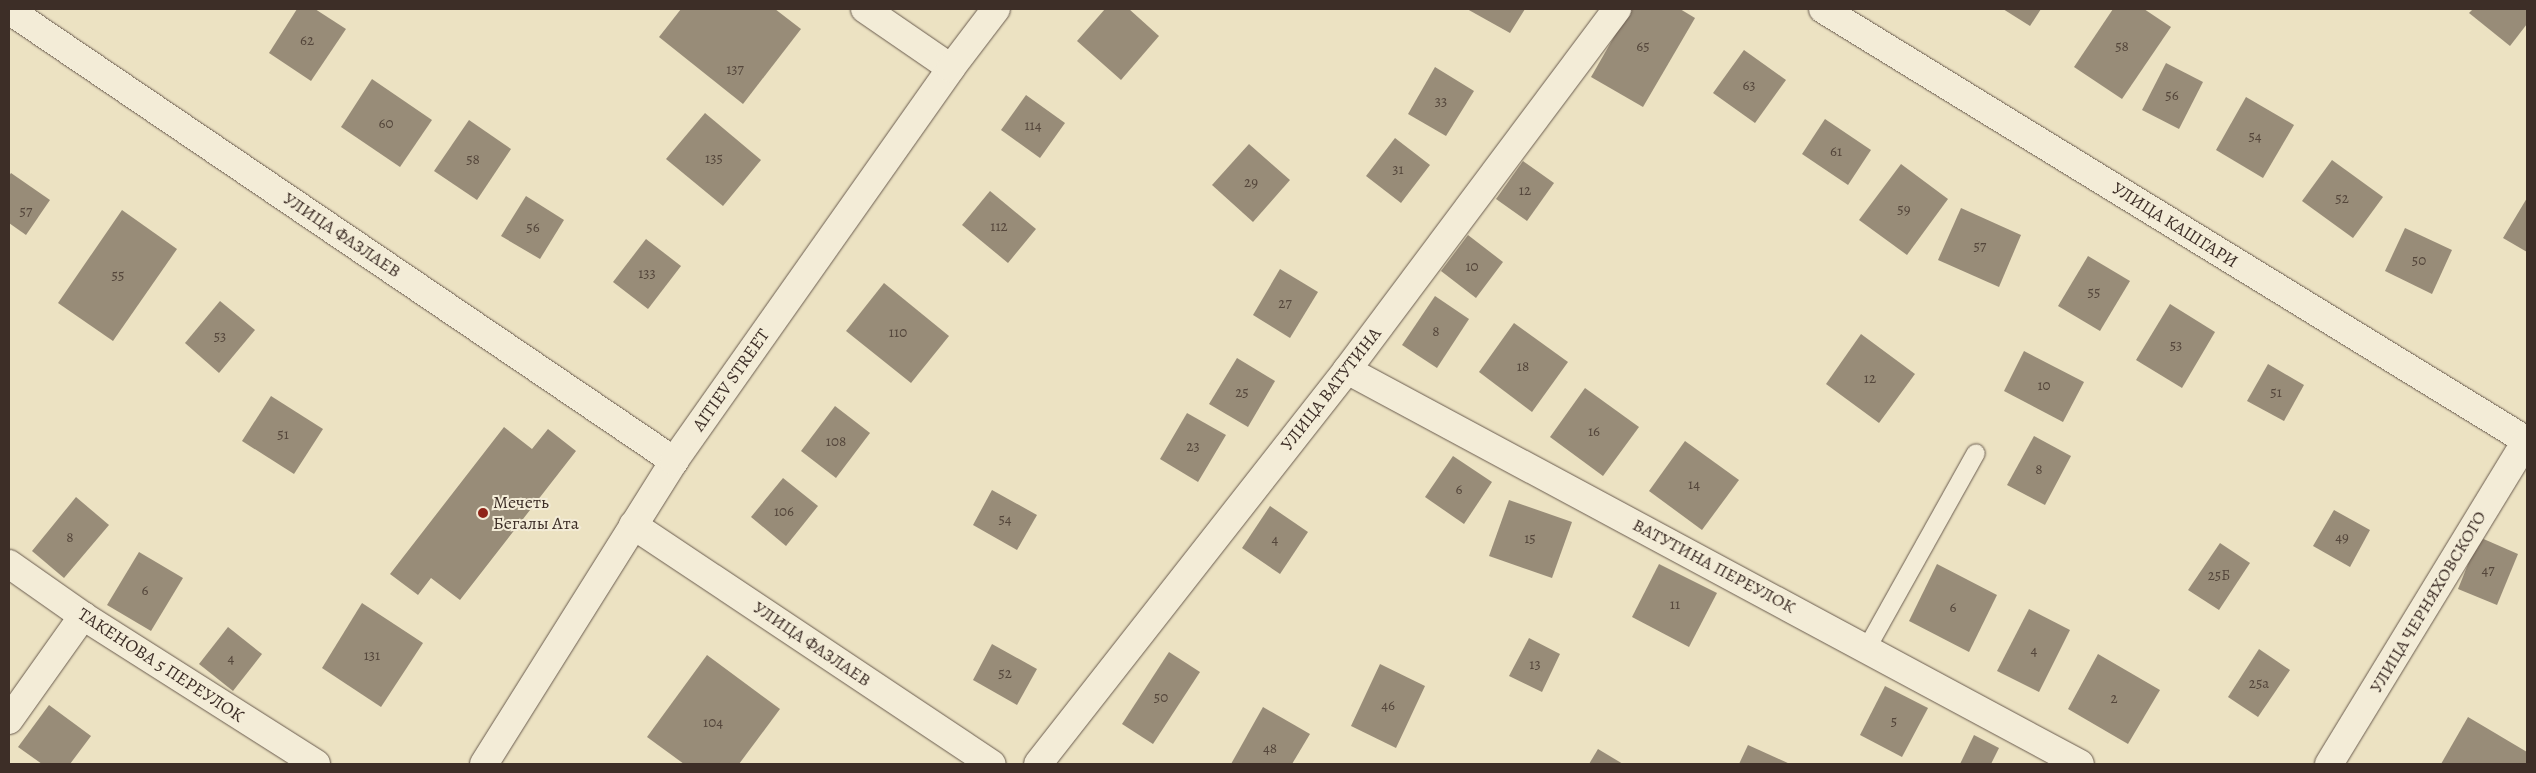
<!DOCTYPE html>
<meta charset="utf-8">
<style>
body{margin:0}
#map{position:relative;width:2536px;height:773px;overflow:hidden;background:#ece2c2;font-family:Alegreya,serif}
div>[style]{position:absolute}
.building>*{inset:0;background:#988c78}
.roads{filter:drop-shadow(0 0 1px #695b4e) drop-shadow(0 0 1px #695b4e)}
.lane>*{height:18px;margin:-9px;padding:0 9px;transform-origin:9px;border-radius:9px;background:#f3ecd7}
.street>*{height:28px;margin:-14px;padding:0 14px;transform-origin:14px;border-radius:14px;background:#f3ecd7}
.secondary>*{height:28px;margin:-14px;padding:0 14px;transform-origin:14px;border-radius:14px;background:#f3ecd7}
.dots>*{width:14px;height:14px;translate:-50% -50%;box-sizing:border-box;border:2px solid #f3ecd7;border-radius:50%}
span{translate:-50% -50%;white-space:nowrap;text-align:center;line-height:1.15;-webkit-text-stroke:4px #f3ecd7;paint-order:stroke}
.number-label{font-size:15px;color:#54463b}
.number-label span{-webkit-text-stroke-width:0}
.street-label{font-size:18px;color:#3d2e27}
.poi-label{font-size:18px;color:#3d2e27}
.left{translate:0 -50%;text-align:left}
.frame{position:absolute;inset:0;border:10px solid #3d2e27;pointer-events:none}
</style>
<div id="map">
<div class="building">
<div style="clip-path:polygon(297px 9px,315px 9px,346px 29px,311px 81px,269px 53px)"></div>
<div style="clip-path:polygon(681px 9px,775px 9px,801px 29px,743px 104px,659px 37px)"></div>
<div style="clip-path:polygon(1105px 9px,1129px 9px,1159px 36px,1121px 80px,1077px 41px)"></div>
<div style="clip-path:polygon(1467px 9px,1525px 9px,1510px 33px)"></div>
<div style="clip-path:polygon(1630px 9px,1680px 9px,1695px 18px,1643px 107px,1591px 77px)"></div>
<div style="clip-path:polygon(2003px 9px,2041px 9px,2030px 26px)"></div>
<div style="clip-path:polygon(2113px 9px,2144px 9px,2171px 27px,2122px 99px,2074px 67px)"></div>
<div style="clip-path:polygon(2473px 9px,2527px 9px,2527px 24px,2510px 46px,2469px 13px)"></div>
<div style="clip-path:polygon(1744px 50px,1786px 80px,1755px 123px,1713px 93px)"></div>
<div style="clip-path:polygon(2166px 63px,2203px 82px,2179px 129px,2142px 110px)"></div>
<div style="clip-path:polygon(1435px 67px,1474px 91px,1446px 136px,1408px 114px)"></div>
<div style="clip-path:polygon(372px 79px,432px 120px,400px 167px,341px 127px)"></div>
<div style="clip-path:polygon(1026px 95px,1065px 123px,1040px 158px,1001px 130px)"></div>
<div style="clip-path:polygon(2246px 97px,2294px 125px,2263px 178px,2216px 150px)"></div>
<div style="clip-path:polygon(705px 113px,761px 160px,723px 206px,666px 159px)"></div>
<div style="clip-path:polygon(1825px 119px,1871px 150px,1848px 185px,1802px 154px)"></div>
<div style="clip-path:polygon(469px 120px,511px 149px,477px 200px,434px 171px)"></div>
<div style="clip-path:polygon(1395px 138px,1430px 165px,1401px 203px,1366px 176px)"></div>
<div style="clip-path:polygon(1249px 144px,1290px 180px,1253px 222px,1212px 185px)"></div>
<div style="clip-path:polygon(2332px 160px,2383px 197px,2353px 238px,2302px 201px)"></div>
<div style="clip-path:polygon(1523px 161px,1554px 183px,1527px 221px,1496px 199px)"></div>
<div style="clip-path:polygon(1901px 164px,1948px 199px,1907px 255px,1859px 220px)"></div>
<div style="clip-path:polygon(11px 173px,50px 200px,26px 235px,9px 223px,9px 176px)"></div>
<div style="clip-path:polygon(990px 191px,1036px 229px,1008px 263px,962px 225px)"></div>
<div style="clip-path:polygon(526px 196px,564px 220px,540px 259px,501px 236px)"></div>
<div style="clip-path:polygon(2527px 198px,2527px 252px,2503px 238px)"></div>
<div style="clip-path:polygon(1961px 208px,2021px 235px,1999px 287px,1938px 260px)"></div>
<div style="clip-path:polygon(122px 210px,177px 249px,113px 341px,58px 303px)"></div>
<div style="clip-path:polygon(2405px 228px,2452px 250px,2432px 294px,2385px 271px)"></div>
<div style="clip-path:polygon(1468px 235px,1503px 262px,1476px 298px,1441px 271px)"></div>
<div style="clip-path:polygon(646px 239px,681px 266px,648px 309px,613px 282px)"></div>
<div style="clip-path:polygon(2088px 256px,2130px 281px,2100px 331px,2058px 306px)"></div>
<div style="clip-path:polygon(1280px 269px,1318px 292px,1290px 338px,1253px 315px)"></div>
<div style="clip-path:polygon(884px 283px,949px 336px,911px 383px,846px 331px)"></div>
<div style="clip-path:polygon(1435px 296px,1469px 319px,1437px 368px,1402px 345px)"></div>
<div style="clip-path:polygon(220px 301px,255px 330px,219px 373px,185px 343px)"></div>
<div style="clip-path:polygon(2170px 304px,2215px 332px,2182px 388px,2136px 360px)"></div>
<div style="clip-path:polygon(1514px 323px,1568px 362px,1532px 412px,1479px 372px)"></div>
<div style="clip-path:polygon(1861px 334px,1915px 374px,1879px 423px,1826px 384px)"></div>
<div style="clip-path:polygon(2024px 351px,2084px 382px,2063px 422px,2004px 391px)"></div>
<div style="clip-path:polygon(1237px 358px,1275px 381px,1248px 427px,1209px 404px)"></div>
<div style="clip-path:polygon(2268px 364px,2304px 385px,2284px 421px,2247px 401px)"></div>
<div style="clip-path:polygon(1585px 388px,1639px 427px,1603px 476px,1550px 437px)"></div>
<div style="clip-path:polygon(271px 396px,323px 429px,294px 474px,242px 441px)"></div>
<div style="clip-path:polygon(835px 406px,870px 433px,836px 478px,801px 451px)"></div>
<div style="clip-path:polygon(1187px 413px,1226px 435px,1198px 482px,1160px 459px)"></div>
<div style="clip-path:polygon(504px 427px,532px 449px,548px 429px,576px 451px,460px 600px,431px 578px,418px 595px,390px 574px)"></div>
<div style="clip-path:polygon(2034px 436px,2071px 456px,2045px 505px,2007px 485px)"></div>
<div style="clip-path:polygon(1685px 441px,1739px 480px,1702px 530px,1649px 491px)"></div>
<div style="clip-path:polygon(1453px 456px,1492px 482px,1464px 524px,1425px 497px)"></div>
<div style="clip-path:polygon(783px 478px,818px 506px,786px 546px,751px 517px)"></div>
<div style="clip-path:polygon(992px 490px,1037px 515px,1017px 550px,973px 525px)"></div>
<div style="clip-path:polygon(76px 497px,109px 525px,64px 578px,32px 551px)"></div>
<div style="clip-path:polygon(1509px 500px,1572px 522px,1552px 578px,1489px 556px)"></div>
<div style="clip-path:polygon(1270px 506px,1308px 532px,1280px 574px,1242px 548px)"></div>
<div style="clip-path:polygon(2334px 510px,2370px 530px,2350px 567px,2313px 546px)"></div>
<div style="clip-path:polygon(2479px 537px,2518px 554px,2497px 605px,2458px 589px)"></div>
<div style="clip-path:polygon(2220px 543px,2250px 563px,2219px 610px,2188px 590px)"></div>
<div style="clip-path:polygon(139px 552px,183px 578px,151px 631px,107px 605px)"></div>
<div style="clip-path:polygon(1659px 564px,1717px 593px,1689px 647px,1632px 617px)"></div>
<div style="clip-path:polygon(1937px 564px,1997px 595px,1969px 652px,1909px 621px)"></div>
<div style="clip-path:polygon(362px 603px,423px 643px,381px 707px,322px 668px)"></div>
<div style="clip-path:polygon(2029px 609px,2070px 630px,2039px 692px,1997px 671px)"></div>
<div style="clip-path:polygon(228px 627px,262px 654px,233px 691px,199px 664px)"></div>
<div style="clip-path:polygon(1529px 638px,1560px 654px,1542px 692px,1509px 676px)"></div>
<div style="clip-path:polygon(992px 644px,1037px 669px,1017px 705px,973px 680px)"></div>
<div style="clip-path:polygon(2259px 649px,2290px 670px,2258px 717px,2228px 697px)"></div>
<div style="clip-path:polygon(1169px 652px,1200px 672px,1153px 744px,1122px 724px)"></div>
<div style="clip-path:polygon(2098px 654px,2160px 690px,2128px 744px,2068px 709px)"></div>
<div style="clip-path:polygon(707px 655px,780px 709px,739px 764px,684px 764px,647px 737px)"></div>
<div style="clip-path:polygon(1380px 664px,1425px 686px,1396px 748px,1351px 726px)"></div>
<div style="clip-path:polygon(1885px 686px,1928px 708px,1902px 757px,1860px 735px)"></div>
<div style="clip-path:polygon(49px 705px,91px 736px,70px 764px,42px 764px,18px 747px)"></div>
<div style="clip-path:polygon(1263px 707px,1310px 734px,1292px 764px,1231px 764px)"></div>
<div style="clip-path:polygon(2468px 717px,2527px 752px,2527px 764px,2441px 764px)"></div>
<div style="clip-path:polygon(1974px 735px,1999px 748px,1991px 764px,1960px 764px)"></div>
<div style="clip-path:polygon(1748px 745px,1790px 764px,1739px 764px)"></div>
<div style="clip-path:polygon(1598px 749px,1623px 764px,1589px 764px)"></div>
</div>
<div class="roads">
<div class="lane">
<div style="left:1867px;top:648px;width:223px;rotate:-60.8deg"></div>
</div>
<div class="street">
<div style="left:865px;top:9px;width:104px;rotate:34.5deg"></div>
<div style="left:1823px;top:9px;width:826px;rotate:31.53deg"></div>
<div style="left:9px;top:10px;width:804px;rotate:34.14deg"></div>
<div style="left:1347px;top:370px;width:832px;rotate:28.26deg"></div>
<div style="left:633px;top:525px;width:431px;rotate:33.7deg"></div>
<div style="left:9px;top:564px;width:90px;rotate:35.1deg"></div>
<div style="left:83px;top:616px;width:276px;rotate:32.4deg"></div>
<div style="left:9px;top:720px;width:128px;rotate:-54.6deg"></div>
<div style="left:1038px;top:764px;width:501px;rotate:-51.89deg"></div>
<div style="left:1347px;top:370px;width:451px;rotate:-53.2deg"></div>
<div style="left:2329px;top:764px;width:381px;rotate:-58.6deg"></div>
</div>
<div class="secondary">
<div style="left:484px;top:764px;width:358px;rotate:-57.9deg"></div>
<div style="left:674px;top:461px;width:481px;rotate:-54.8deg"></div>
<div style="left:951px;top:68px;width:74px;rotate:-52.7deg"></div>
</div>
</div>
<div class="dots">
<div style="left:483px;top:513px;background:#8f2418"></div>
</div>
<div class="number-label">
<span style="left:307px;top:41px">62</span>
<span style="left:1643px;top:47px">65</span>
<span style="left:2122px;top:47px">58</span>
<span style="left:735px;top:70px">137</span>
<span style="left:1749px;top:86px">63</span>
<span style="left:2172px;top:96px">56</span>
<span style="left:1441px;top:102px">33</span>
<span style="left:386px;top:124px">60</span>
<span style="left:1033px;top:126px">114</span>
<span style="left:2255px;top:137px">54</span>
<span style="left:1836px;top:152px">61</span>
<span style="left:714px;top:159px">135</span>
<span style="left:473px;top:160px">58</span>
<span style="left:1398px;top:170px">31</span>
<span style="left:1251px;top:183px">29</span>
<span style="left:1525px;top:191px">12</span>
<span style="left:2342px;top:199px">52</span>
<span style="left:1904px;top:210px">59</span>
<span style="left:26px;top:212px">57</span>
<span style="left:999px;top:227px">112</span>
<span style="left:533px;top:228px">56</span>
<span style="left:1980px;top:247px">57</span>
<span style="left:2419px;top:261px">50</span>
<span style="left:1472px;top:267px">10</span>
<span style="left:647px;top:274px">133</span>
<span style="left:118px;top:276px">55</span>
<span style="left:2094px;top:293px">55</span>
<span style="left:1285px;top:304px">27</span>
<span style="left:1436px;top:332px">8</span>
<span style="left:898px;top:333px">110</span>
<span style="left:220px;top:337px">53</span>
<span style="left:2176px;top:346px">53</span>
<span style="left:1523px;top:367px">18</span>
<span style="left:1870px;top:379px">12</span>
<span style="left:2044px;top:386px">10</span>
<span style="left:1242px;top:393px">25</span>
<span style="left:2276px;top:393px">51</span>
<span style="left:1594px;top:432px">16</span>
<span style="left:283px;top:435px">51</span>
<span style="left:836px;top:442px">108</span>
<span style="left:1193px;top:447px">23</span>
<span style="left:2039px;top:470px">8</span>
<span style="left:1694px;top:485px">14</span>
<span style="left:1459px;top:490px">6</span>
<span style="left:784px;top:512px">106</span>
<span style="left:1005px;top:520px">54</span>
<span style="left:70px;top:538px">8</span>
<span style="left:2342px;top:538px">49</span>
<span style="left:1530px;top:539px">15</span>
<span style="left:1275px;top:540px">4</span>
<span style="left:2488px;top:571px">47</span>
<span style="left:2219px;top:576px">25Б</span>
<span style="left:145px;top:591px">6</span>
<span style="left:1675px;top:605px">11</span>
<span style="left:1953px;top:608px">6</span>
<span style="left:2034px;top:651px">4</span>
<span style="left:372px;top:656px">131</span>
<span style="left:231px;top:659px">4</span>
<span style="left:1535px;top:665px">13</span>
<span style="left:1005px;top:674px">52</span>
<span style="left:2259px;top:684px">25а</span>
<span style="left:1161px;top:698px">50</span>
<span style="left:2114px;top:699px">2</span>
<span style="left:1388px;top:706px">46</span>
<span style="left:1894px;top:722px">5</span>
<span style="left:713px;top:723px">104</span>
<span style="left:1270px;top:749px">48</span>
</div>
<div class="street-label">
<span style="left:2175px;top:225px;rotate:32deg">УЛИЦА КАШГАРИ</span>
<span style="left:342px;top:235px;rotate:34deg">УЛИЦА ФАЗЛАЕВ</span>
<span style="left:731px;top:380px;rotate:-55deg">AITIEV STREET</span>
<span style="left:1331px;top:389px;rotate:-52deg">УЛИЦА ВАТУТИНА</span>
<span style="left:1714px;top:566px;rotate:28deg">ВАТУТИНА ПЕРЕУЛОК</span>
<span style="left:2428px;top:602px;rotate:-59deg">УЛИЦА ЧЕРНЯХОВСКОГО</span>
<span style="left:812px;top:644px;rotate:34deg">УЛИЦА ФАЗЛАЕВ</span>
<span style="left:161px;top:665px;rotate:33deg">ТАКЕНОВА 5 ПЕРЕУЛОК</span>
</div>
<div class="poi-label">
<span class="left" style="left:493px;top:513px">Мечеть<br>Бегалы Ата</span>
</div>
<div class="frame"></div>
</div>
